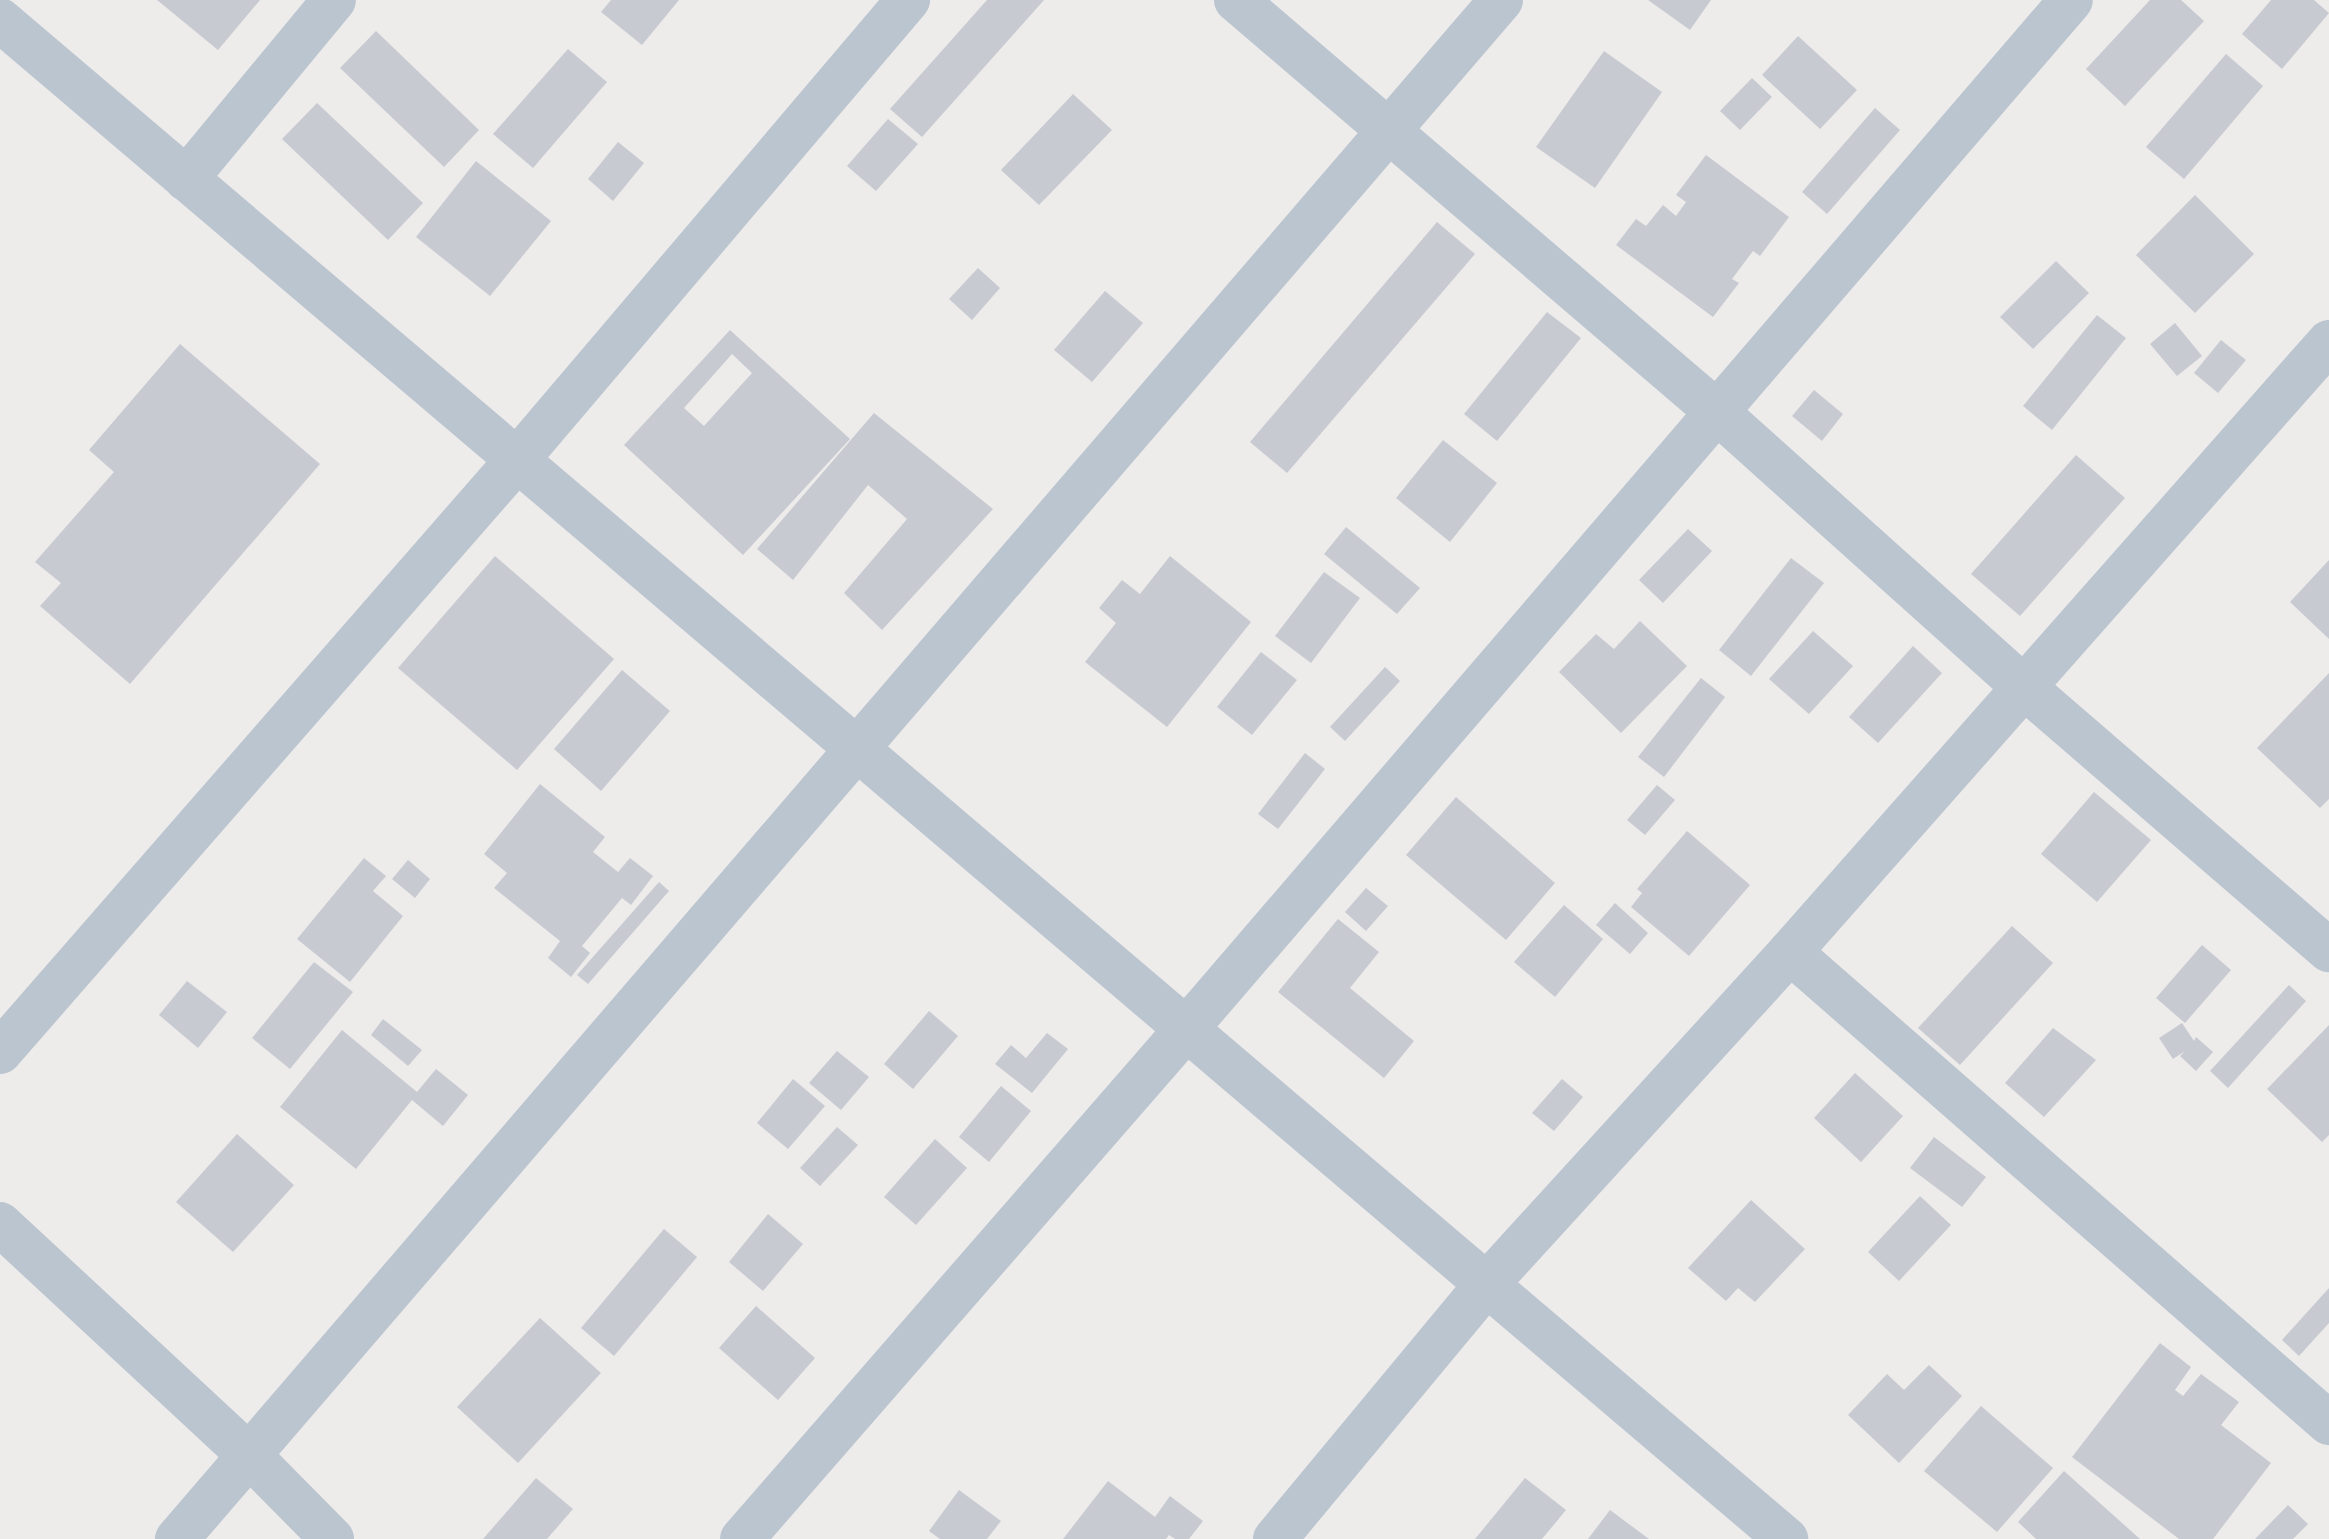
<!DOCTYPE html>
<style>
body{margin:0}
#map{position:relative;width:2329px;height:1539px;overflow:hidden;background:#eeebeb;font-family:"PT Sans Narrow",sans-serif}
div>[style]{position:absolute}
.building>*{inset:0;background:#c7cad1}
.minor>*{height:44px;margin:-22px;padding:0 22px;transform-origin:22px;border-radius:22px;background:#bbc5cf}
span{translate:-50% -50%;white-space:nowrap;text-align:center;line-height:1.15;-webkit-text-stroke:8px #fff;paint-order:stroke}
</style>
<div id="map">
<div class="building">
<div style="clip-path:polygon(157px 0,260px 0,218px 50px)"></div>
<div style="clip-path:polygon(611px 0,679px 0,642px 45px,601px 12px)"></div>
<div style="clip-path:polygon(987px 0,1044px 0,922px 137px,890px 109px)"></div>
<div style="clip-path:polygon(1648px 0,1711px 0,1690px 30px)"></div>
<div style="clip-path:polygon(2150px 0,2181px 0,2204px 21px,2125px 106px,2086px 69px)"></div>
<div style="clip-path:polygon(2271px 0,2314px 0,2329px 13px,2282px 69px,2242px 34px)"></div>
<div style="clip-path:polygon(376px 31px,479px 130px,444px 167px,340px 68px)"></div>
<div style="clip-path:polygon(1798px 36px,1857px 90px,1820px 129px,1762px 75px)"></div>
<div style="clip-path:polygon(568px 49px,607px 82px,533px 168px,493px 134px)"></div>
<div style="clip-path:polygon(1604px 51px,1662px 92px,1595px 188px,1536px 147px)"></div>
<div style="clip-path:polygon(2226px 54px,2263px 86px,2184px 179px,2146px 147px)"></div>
<div style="clip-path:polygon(1752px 78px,1772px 97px,1740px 130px,1720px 111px)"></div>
<div style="clip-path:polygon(1073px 94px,1112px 130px,1039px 205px,1001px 170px)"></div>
<div style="clip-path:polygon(317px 103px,423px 203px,388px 240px,282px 139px)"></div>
<div style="clip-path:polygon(1875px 108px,1900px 130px,1827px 214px,1802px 192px)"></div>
<div style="clip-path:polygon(888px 119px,918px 144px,876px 191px,847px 166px)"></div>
<div style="clip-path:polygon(618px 142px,644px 163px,613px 201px,588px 179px)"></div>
<div style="clip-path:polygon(1706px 155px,1789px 217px,1760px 256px,1753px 251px,1732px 279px,1739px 283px,1713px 317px,1616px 245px,1636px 219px,1646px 226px,1663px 205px,1676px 216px,1686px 202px,1676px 195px)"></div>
<div style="clip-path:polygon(476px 161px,551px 221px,490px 296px,416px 237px)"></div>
<div style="clip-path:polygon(2195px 195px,2254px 254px,2195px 313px,2136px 255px)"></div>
<div style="clip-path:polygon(1437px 222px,1475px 254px,1287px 473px,1250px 442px)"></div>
<div style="clip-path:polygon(2056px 261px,2089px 293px,2033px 349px,2000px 317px)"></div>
<div style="clip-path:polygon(978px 268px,1000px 288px,972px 320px,949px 299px)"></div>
<div style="clip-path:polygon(1105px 291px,1143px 323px,1092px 382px,1054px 350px)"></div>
<div style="clip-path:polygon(1547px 312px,1581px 338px,1497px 441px,1464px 414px)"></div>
<div style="clip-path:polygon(2097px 315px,2126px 338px,2052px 430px,2023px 406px)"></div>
<div style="clip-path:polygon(2175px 323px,2202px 356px,2177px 376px,2150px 344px)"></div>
<div style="clip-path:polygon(evenodd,730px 330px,850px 439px,743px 555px,624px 445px,730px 330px,732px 354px,752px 373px,704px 426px,684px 408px,732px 354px)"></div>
<div style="clip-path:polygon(2221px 340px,2246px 360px,2218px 393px,2194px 373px)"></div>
<div style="clip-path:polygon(180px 344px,320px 464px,130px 684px,40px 606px,61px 583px,35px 562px,114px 472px,89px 450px)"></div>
<div style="clip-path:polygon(1814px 390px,1843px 414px,1822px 441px,1792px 416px)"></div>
<div style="clip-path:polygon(874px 413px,993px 509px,882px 630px,844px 593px,907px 519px,868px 485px,793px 580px,757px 549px)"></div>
<div style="clip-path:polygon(1443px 440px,1497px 483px,1450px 542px,1396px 498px)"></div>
<div style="clip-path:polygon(2076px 455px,2125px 498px,2020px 616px,1971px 574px)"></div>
<div style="clip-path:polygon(1346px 527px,1420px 588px,1397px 614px,1324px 554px)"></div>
<div style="clip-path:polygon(1688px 529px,1712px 551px,1663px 603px,1639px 580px)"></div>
<div style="clip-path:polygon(495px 556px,614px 659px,517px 770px,398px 668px)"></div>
<div style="clip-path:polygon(1170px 556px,1251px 622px,1167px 727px,1085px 662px,1116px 623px,1099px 608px,1122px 580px,1140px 594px)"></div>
<div style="clip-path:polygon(1791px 558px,1824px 583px,1751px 676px,1719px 650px)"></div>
<div style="clip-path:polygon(2329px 560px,2329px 639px,2290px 602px)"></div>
<div style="clip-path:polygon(1324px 572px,1360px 598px,1311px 663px,1275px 636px)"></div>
<div style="clip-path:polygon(1640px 621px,1687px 666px,1621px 733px,1559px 672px,1596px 634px,1614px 649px)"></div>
<div style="clip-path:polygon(1813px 631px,1853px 666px,1809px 714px,1769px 679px)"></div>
<div style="clip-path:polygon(1913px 646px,1942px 673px,1878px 743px,1849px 717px)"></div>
<div style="clip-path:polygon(1261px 652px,1297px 680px,1252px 735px,1217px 707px)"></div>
<div style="clip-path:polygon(1385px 667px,1400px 681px,1345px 741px,1330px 727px)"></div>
<div style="clip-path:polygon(622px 670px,670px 711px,601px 791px,554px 749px)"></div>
<div style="clip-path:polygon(2329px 673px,2329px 799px,2320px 808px,2257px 748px)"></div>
<div style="clip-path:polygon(1701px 678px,1725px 697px,1664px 777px,1638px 757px)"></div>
<div style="clip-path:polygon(1305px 753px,1325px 769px,1278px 829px,1258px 814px)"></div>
<div style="clip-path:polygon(540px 784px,605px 837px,593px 852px,618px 872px,630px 858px,653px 876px,631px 905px,622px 898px,582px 946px,590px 953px,571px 977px,548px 958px,560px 941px,494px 888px,507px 873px,484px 854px)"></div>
<div style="clip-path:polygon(1657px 785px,1675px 800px,1645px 835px,1627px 820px)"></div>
<div style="clip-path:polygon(2094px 792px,2151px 840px,2097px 902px,2041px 854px)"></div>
<div style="clip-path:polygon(1456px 797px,1555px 883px,1506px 940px,1406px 855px)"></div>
<div style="clip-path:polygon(1687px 831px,1750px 885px,1689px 956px,1631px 907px,1642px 893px,1637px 889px)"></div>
<div style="clip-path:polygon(364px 858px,386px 876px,373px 891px,403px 916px,350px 982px,297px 939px)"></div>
<div style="clip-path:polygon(408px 860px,430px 879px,415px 898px,392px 879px)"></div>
<div style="clip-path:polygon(659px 882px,669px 891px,588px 984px,577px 975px)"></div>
<div style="clip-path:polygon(1366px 888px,1388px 906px,1366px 931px,1345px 912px)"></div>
<div style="clip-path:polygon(1615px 903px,1648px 933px,1630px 954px,1596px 925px)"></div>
<div style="clip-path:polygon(1564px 905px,1603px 939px,1555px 997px,1514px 962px)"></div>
<div style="clip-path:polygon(1338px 919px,1379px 952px,1350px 988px,1414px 1041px,1384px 1078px,1278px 992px)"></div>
<div style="clip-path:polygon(2012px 926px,2053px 963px,1960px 1065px,1918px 1028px)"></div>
<div style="clip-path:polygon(2202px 945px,2231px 970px,2185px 1023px,2156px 998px)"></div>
<div style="clip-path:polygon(314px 962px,353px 992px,290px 1069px,252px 1038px)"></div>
<div style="clip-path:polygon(187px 981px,227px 1012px,198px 1048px,159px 1015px)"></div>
<div style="clip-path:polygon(2289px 985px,2306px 1001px,2228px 1088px,2210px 1071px)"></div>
<div style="clip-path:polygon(929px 1011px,958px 1036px,913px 1089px,884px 1064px)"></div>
<div style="clip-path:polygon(383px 1019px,422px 1050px,408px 1066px,371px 1035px)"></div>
<div style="clip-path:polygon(2182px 1023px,2194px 1041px,2196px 1037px,2213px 1052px,2196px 1071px,2180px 1056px,2185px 1051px,2173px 1059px,2159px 1038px)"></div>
<div style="clip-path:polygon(2329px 1025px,2329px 1135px,2322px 1142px,2267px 1089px)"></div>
<div style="clip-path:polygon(2053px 1028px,2096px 1060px,2044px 1117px,2005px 1083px)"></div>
<div style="clip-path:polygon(342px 1030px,417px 1092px,436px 1069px,468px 1095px,443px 1126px,412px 1100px,356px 1169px,280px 1107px)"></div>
<div style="clip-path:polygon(1047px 1033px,1068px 1049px,1032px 1093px,995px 1064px,1011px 1045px,1026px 1058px)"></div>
<div style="clip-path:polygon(837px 1051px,869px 1077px,841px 1110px,809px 1083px)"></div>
<div style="clip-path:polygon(1855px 1073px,1903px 1116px,1861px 1162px,1814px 1118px)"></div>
<div style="clip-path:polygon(793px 1079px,825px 1106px,788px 1149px,757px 1123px)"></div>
<div style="clip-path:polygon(1562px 1079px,1583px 1097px,1554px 1131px,1532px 1113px)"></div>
<div style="clip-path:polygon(1001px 1086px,1031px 1111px,989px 1162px,959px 1137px)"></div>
<div style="clip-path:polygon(837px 1127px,858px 1145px,820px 1186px,800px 1168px)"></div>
<div style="clip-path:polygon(237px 1134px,294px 1185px,233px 1252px,176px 1202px)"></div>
<div style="clip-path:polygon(1934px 1137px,1986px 1177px,1962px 1207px,1910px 1168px)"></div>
<div style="clip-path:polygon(935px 1139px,967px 1168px,916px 1225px,884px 1197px)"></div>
<div style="clip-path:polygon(1920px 1196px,1951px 1225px,1899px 1281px,1868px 1252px)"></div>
<div style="clip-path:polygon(1751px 1200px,1805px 1249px,1755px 1302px,1738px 1288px,1726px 1301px,1688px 1268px)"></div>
<div style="clip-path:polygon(768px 1214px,803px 1244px,763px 1291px,729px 1262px)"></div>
<div style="clip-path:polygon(664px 1229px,697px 1257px,614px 1356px,581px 1328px)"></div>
<div style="clip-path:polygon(2329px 1288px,2329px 1323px,2299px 1356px,2282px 1340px)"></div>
<div style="clip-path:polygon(756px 1306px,815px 1358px,778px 1400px,719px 1348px)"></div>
<div style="clip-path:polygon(540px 1318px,601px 1373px,518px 1463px,457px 1407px)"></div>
<div style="clip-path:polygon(2160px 1343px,2191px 1367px,2175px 1390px,2183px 1396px,2201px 1374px,2239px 1402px,2221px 1425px,2271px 1463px,2213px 1539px,2179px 1539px,2072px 1457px)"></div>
<div style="clip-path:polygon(1929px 1365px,1962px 1396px,1899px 1463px,1848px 1415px,1887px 1374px,1904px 1390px)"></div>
<div style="clip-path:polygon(1981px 1406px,2053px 1468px,1997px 1532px,1924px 1471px)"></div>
<div style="clip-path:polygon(2064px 1471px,2140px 1539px,2036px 1539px,2018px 1522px)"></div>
<div style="clip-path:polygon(536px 1478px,573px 1509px,547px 1539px,483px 1539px)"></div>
<div style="clip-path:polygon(1525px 1478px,1566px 1510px,1542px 1539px,1475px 1539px)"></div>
<div style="clip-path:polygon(1108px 1481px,1155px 1517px,1170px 1496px,1203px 1521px,1189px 1539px,1175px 1539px,1169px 1535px,1166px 1539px,1063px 1539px)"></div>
<div style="clip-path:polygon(959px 1490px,1001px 1521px,987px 1539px,940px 1539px,929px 1531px)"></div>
<div style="clip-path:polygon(2288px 1505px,2308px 1524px,2293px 1539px,2255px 1539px)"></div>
<div style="clip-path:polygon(1610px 1510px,1649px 1539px,1588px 1539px)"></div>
</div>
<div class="minor">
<div style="left:1236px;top:0;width:633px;rotate:40.58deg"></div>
<div style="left:1717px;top:412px;width:412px;rotate:41.9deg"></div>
<div style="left:2024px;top:687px;width:403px;rotate:40.8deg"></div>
<div style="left:0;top:20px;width:2345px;rotate:40.38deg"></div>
<div style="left:186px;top:179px;width:232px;rotate:-50.4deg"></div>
<div style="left:1790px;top:952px;width:716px;rotate:41.15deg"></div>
<div style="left:0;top:1052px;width:786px;rotate:-48.87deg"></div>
<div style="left:517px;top:460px;width:604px;rotate:-49.64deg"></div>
<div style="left:0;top:1224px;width:340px;rotate:42.9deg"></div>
<div style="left:249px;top:1455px;width:118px;rotate:45.3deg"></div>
<div style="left:177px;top:1539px;width:2030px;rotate:-49.29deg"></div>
<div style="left:742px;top:1539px;width:679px;rotate:-48.94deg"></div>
<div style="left:1188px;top:1027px;width:1354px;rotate:-49.31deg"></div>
<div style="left:1275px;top:1539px;width:330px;rotate:-50.3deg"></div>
<div style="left:1486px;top:1285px;width:451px;rotate:-47.6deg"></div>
<div style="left:1790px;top:952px;width:814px;rotate:-48.54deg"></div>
</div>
</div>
